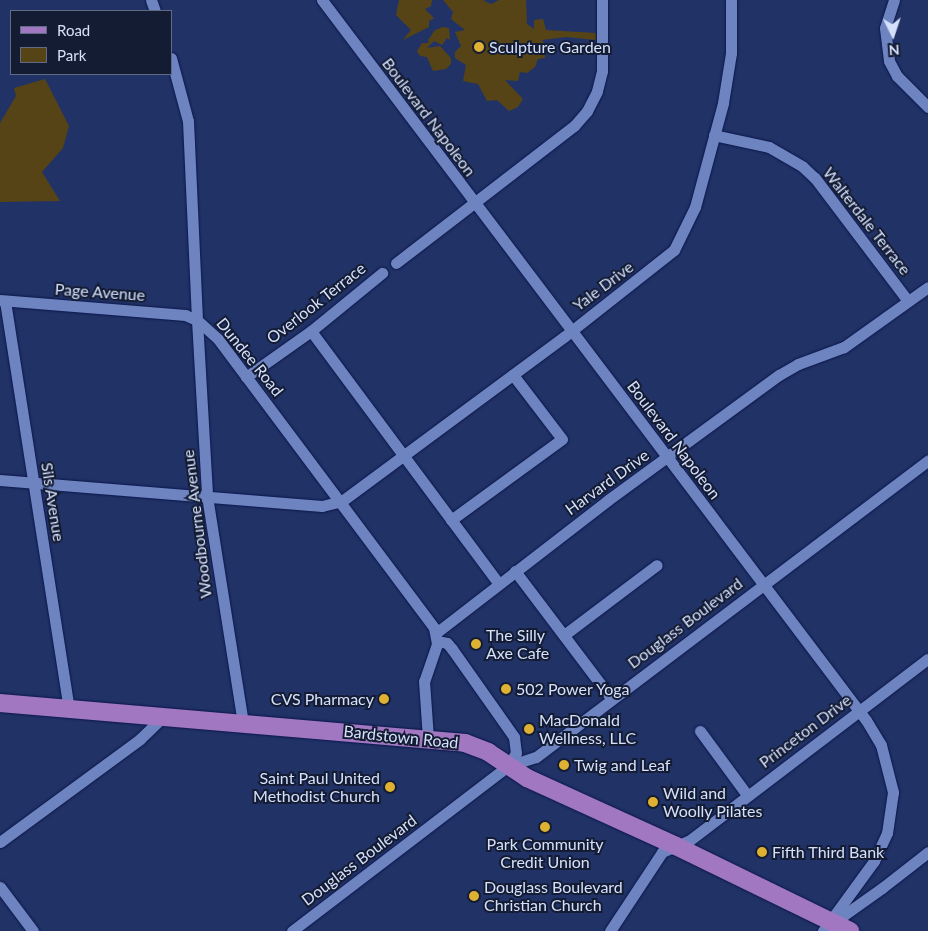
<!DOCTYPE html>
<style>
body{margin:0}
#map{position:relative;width:928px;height:931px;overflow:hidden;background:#213267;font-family:Lato,sans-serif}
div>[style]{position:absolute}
.green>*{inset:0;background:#564416}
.roads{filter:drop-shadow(0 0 1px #0b174a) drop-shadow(0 0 1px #0b174a)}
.minor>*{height:11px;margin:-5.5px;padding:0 5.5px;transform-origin:5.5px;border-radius:5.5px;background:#6e84c1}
.primary>*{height:18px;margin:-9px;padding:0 9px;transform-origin:9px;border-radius:9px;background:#a077c0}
.dots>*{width:14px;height:14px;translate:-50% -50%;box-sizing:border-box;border:2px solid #141c34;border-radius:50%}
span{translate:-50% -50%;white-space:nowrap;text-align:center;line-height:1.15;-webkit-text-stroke:4px #141c34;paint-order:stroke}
.poi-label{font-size:16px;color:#d5e0fa}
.left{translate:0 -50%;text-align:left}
.right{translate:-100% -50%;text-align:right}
.street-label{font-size:16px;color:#d5e0fa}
.legend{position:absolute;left:10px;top:10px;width:162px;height:65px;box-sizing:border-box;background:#141c34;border:1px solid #616a83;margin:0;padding:6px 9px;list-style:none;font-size:15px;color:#d5e0fa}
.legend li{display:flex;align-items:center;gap:10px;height:25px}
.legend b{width:25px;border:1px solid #616a83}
.north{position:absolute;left:868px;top:10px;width:50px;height:50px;-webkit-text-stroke:4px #141c34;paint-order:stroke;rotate:176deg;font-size:14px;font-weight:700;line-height:20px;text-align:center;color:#d5e0fa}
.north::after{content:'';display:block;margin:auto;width:18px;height:22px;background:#d5e0fa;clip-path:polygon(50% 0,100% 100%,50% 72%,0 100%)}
</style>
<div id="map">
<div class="green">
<div style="clip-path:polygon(399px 0,432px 0,431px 6px,425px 9px,434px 18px,429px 21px,429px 27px,403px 40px,411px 30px,396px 15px)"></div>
<div style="clip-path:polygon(443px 0,483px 0,491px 4px,499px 0,526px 0,527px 24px,534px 29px,534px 20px,543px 19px,546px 30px,596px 33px,596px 40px,566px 37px,542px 40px,546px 46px,545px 58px,538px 59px,535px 67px,527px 73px,520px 72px,518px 81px,505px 80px,523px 99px,518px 107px,509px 111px,497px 100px,487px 101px,478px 84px,463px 81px,466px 65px,455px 58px,455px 52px,461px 46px,455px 32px,465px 30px,451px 19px,453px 12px)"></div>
<div style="clip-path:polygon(443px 27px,449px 28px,450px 40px,447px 38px,442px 45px,434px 41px,427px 48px,440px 46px,451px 58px,451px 64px,446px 69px,433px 71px,427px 57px,420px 56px,417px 51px,422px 43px,429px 43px,428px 40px,435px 30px)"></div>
<div style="clip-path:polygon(45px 79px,69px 126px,63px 148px,42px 172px,60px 201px,0 202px,0 123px,16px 96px,14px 88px)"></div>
</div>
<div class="roads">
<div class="minor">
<div style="left:151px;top:0;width:12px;rotate:70deg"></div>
<div style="left:322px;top:0;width:902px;rotate:52.93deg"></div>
<div style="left:866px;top:720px;width:29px;rotate:59deg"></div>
<div style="left:881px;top:745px;width:49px;rotate:75.7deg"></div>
<div style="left:893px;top:792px;width:41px;rotate:98.3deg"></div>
<div style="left:887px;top:833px;width:31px;rotate:115deg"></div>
<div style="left:874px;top:861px;width:87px;rotate:126.1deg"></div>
<div style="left:894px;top:0;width:29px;rotate:108deg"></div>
<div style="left:885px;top:28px;width:33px;rotate:83deg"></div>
<div style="left:889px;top:61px;width:17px;rotate:62deg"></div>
<div style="left:897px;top:76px;width:44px;rotate:45deg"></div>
<div style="left:171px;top:58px;width:65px;rotate:74.9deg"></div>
<div style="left:188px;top:121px;width:199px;rotate:87.4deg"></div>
<div style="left:197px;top:320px;width:28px;rotate:42deg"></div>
<div style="left:218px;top:339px;width:361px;rotate:53.2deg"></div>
<div style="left:434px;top:628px;width:16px;rotate:79deg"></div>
<div style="left:437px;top:644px;width:39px;rotate:109deg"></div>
<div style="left:424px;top:681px;width:57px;rotate:86deg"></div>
<div style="left:714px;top:135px;width:56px;rotate:12.3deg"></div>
<div style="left:769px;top:147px;width:39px;rotate:30deg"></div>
<div style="left:803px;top:167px;width:16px;rotate:43deg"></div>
<div style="left:815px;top:178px;width:154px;rotate:52.9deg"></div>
<div style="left:396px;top:263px;width:225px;rotate:-37.6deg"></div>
<div style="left:574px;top:126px;width:20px;rotate:-49deg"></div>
<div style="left:587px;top:111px;width:22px;rotate:-63deg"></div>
<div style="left:597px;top:91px;width:21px;rotate:-76deg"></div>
<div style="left:602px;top:71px;width:71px;rotate:-90deg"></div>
<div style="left:0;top:300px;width:186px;rotate:4.6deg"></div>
<div style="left:185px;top:315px;width:13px;rotate:23deg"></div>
<div style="left:197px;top:320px;width:176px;rotate:86.7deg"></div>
<div style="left:207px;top:496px;width:230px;rotate:81deg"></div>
<div style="left:5px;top:301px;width:413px;rotate:81.1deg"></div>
<div style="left:311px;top:331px;width:314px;rotate:53.4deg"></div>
<div style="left:246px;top:377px;width:80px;rotate:-35.3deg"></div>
<div style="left:311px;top:331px;width:92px;rotate:-39.2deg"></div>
<div style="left:0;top:480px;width:323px;rotate:4.6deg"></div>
<div style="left:322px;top:506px;width:21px;rotate:-14deg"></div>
<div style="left:342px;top:501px;width:277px;rotate:-36.5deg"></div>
<div style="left:565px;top:336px;width:139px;rotate:-38.3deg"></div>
<div style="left:674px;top:250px;width:48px;rotate:-64deg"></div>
<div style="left:695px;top:207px;width:108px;rotate:-74.9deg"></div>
<div style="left:723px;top:103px;width:51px;rotate:-80.9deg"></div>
<div style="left:731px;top:53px;width:53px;rotate:-90deg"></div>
<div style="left:451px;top:520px;width:137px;rotate:-36.1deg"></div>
<div style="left:562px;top:439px;width:81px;rotate:-127.4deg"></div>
<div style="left:515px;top:571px;width:159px;rotate:52.9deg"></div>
<div style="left:436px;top:633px;width:217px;rotate:-37.7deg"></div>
<div style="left:608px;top:500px;width:212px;rotate:-36.2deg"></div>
<div style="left:779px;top:375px;width:22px;rotate:-30deg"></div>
<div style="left:798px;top:364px;width:49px;rotate:-20.3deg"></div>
<div style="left:844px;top:347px;width:103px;rotate:-35.5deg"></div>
<div style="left:564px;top:635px;width:116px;rotate:-37deg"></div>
<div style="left:437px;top:641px;width:10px;rotate:11deg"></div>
<div style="left:447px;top:643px;width:8px;rotate:50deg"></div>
<div style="left:452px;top:649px;width:108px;rotate:54.8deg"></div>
<div style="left:514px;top:737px;width:16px;rotate:83deg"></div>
<div style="left:516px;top:753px;width:15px;rotate:122deg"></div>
<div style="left:700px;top:731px;width:79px;rotate:53.7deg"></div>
<div style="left:0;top:842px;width:174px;rotate:-36.3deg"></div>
<div style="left:140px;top:739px;width:33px;rotate:-44deg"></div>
<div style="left:0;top:887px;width:55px;rotate:53.1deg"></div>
<div style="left:830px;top:920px;width:15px;rotate:-20deg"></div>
<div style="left:844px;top:915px;width:47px;rotate:-35.4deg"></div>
<div style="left:882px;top:888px;width:58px;rotate:-38deg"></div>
<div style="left:292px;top:931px;width:272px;rotate:-37.4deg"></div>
<div style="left:508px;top:766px;width:29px;rotate:-18deg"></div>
<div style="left:536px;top:757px;width:492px;rotate:-37.1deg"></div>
<div style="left:610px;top:931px;width:95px;rotate:-56.6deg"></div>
<div style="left:662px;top:852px;width:30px;rotate:-23deg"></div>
<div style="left:690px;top:840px;width:299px;rotate:-37.3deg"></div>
</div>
<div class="primary">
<div style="left:0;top:703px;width:467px;rotate:4.9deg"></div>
<div style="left:465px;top:743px;width:25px;rotate:21deg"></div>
<div style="left:488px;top:752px;width:47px;rotate:33.7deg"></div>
<div style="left:527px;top:778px;width:164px;rotate:24.5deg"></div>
<div style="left:676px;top:846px;width:194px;rotate:26deg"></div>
</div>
</div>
<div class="dots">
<div style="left:479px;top:47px;background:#deb133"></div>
<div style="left:476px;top:644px;background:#deb133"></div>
<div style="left:506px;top:689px;background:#deb133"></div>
<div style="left:384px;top:699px;background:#deb133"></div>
<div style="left:529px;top:729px;background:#deb133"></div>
<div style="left:564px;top:765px;background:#deb133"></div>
<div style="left:390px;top:787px;background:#deb133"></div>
<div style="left:653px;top:802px;background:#deb133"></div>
<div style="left:545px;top:827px;background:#deb133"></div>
<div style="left:762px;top:852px;background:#deb133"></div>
<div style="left:474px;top:896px;background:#deb133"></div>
</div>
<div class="poi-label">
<span class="left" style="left:489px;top:47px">Sculpture Garden</span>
<span class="left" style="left:486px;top:644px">The Silly<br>Axe Cafe</span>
<span class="left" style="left:516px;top:689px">502 Power Yoga</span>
<span class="right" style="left:374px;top:699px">CVS Pharmacy</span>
<span class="left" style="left:539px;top:729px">MacDonald<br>Wellness, LLC</span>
<span class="left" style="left:574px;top:765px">Twig and Leaf</span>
<span class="right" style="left:380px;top:787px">Saint Paul United<br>Methodist Church</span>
<span class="left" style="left:663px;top:802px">Wild and<br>Woolly Pilates</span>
<span style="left:545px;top:853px">Park Community<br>Credit Union</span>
<span class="left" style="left:772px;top:852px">Fifth Third Bank</span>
<span class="left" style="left:484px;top:896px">Douglass Boulevard<br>Christian Church</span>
</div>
<div class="street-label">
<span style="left:429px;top:117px;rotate:53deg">Boulevard Napoleon</span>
<span style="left:867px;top:221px;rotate:52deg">Walterdale Terrace</span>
<span style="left:603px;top:286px;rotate:-37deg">Yale Drive</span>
<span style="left:100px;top:292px;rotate:4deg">Page Avenue</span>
<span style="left:316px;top:303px;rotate:-38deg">Overlook Terrace</span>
<span style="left:250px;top:357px;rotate:51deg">Dundee Road</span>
<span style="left:674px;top:440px;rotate:53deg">Boulevard Napoleon</span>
<span style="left:607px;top:482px;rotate:-36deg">Harvard Drive</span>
<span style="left:53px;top:502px;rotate:81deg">Sils Avenue</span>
<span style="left:197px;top:524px;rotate:-97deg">Woodbourne Avenue</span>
<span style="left:685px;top:623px;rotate:-37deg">Douglass Boulevard</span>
<span style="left:805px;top:731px;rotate:-37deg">Princeton Drive</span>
<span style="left:401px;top:737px;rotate:6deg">Bardstown Road</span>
<span style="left:359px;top:860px;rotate:-37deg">Douglass Boulevard</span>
</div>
<ul class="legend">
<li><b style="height:6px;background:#a077c0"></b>Road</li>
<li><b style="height:14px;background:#564416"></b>Park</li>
</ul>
<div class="north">N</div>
</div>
